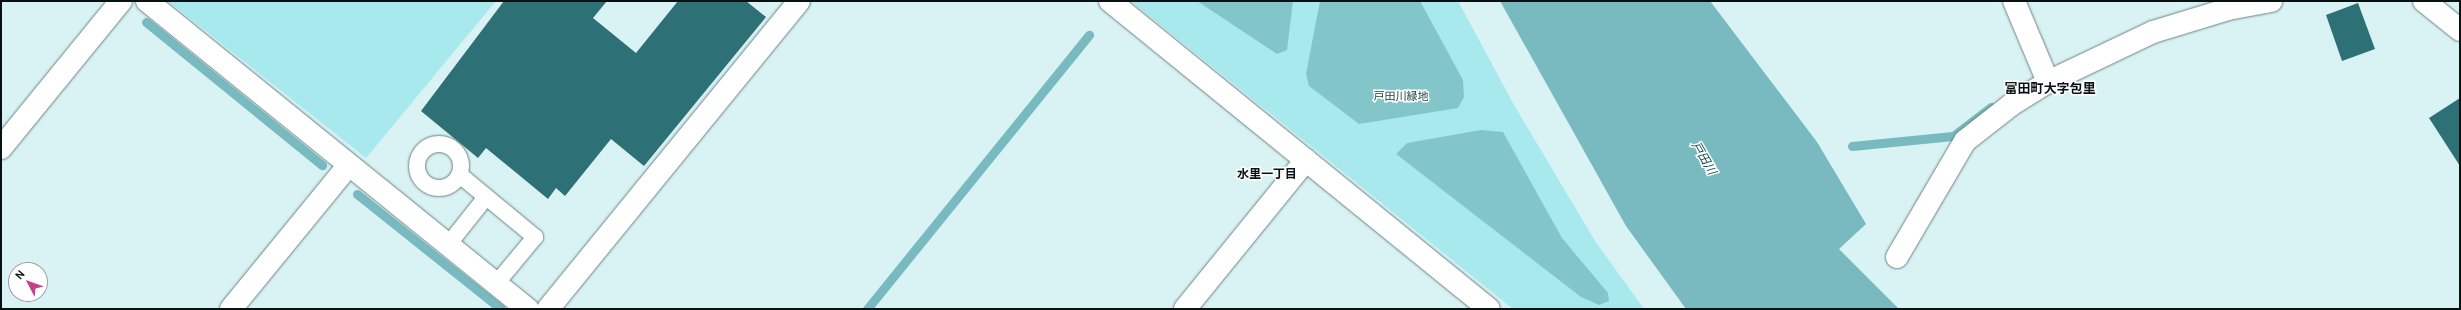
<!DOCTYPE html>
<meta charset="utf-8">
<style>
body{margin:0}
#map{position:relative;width:2461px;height:310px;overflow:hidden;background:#d9f2f4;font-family:Cabin,"Noto Sans JP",sans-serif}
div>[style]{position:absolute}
.green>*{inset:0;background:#a7e9ed}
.forest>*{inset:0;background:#83c6ca}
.water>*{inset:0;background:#78babf}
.stream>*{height:9px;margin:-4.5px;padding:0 4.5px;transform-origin:4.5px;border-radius:4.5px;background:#78babf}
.building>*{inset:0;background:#2d7075}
.roads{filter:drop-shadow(0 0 1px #6d8385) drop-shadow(0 0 1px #6d8385)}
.lane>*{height:16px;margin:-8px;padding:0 8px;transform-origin:8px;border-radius:8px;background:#fff}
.lane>.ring{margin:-8px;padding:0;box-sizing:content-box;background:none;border:16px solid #fff;border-radius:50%}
.street>*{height:22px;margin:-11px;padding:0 11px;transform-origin:11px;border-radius:11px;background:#fff}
span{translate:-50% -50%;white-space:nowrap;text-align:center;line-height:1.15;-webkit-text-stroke:3px #fff;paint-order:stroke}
.park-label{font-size:11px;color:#18393c}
.water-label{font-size:12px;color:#124e51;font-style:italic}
.neighbourhood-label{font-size:12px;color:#091213;font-weight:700}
.quarter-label{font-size:13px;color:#091213;font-weight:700}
.frame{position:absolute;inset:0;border:2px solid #091213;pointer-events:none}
.north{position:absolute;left:8px;top:262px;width:40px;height:40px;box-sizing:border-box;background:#fff;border:1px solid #9da0a1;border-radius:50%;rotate:311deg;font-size:11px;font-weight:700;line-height:16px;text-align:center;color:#091213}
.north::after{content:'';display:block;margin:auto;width:14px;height:18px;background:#c64288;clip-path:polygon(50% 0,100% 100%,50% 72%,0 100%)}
</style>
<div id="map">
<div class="green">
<div style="clip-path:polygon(168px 1px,496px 1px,366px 158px)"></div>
<div style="clip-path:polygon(1131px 1px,1458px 1px,1514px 105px,1595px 241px,1644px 309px,1513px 309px)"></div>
</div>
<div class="forest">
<div style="clip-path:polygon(1197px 1px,1293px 1px,1287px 50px,1277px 54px)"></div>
<div style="clip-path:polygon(1320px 1px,1420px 1px,1463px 80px,1464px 97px,1458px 108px,1359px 124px,1309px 86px,1306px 74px)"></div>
<div style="clip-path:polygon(1481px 130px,1503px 132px,1562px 238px,1608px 293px,1609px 301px,1599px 305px,1581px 297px,1396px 154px,1407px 143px)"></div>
</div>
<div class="water">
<div style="clip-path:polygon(1500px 1px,1710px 1px,1817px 142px,1866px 224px,1839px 249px,1899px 309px,1686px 309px,1626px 226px)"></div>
</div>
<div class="stream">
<div style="left:146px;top:22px;width:227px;rotate:39.1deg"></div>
<div style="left:1852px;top:146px;width:101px;rotate:-5.7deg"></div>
<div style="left:1953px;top:136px;width:48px;rotate:-37.3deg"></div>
<div style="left:357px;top:194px;width:184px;rotate:38.6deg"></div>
<div style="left:867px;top:309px;width:353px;rotate:-51deg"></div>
</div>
<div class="building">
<div style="clip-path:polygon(504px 1px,607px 1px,593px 18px,636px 53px,678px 1px,746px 1px,766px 17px,644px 166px,611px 139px,565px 196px,556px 188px,548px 199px,486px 148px,478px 158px,421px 111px)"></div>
<div style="clip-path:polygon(2358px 3px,2375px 49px,2342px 61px,2326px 15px)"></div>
<div style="clip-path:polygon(2460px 98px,2460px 166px,2429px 118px)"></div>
</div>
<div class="roads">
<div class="lane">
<div class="ring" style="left:417px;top:144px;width:28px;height:28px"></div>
<div style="left:461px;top:176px;width:96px;rotate:39.5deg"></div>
<div style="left:535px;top:237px;width:61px;rotate:129.7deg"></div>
<div style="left:448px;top:245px;width:61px;rotate:-51.6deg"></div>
</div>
<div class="street">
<div style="left:147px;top:1px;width:490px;rotate:39deg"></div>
<div style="left:1110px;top:1px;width:488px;rotate:39.1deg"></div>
<div style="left:2014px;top:1px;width:88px;rotate:67.2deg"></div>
<div style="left:2424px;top:1px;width:46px;rotate:38.9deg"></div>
<div style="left:1px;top:148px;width:190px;rotate:-50.8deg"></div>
<div style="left:1897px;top:257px;width:134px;rotate:-59.6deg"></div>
<div style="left:1965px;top:141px;width:58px;rotate:-38deg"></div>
<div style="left:2011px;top:105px;width:44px;rotate:-31.9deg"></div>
<div style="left:2048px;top:82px;width:116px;rotate:-25.5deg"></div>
<div style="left:2153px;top:32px;width:78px;rotate:-17deg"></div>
<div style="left:2228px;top:9px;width:44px;rotate:-10.5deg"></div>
<div style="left:231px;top:309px;width:186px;rotate:-50.7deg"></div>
<div style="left:548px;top:309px;width:397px;rotate:-50.8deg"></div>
<div style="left:1185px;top:309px;width:192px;rotate:-50.9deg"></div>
</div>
</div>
<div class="park-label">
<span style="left:1401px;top:96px">戸田川緑地</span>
</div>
<div class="water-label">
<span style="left:1704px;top:158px;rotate:60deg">戸田川</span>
</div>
<div class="neighbourhood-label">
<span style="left:1267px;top:174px">水里一丁目</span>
</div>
<div class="quarter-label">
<span style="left:2050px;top:88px">富田町大字包里</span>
</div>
<div class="frame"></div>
<div class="north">N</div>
</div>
